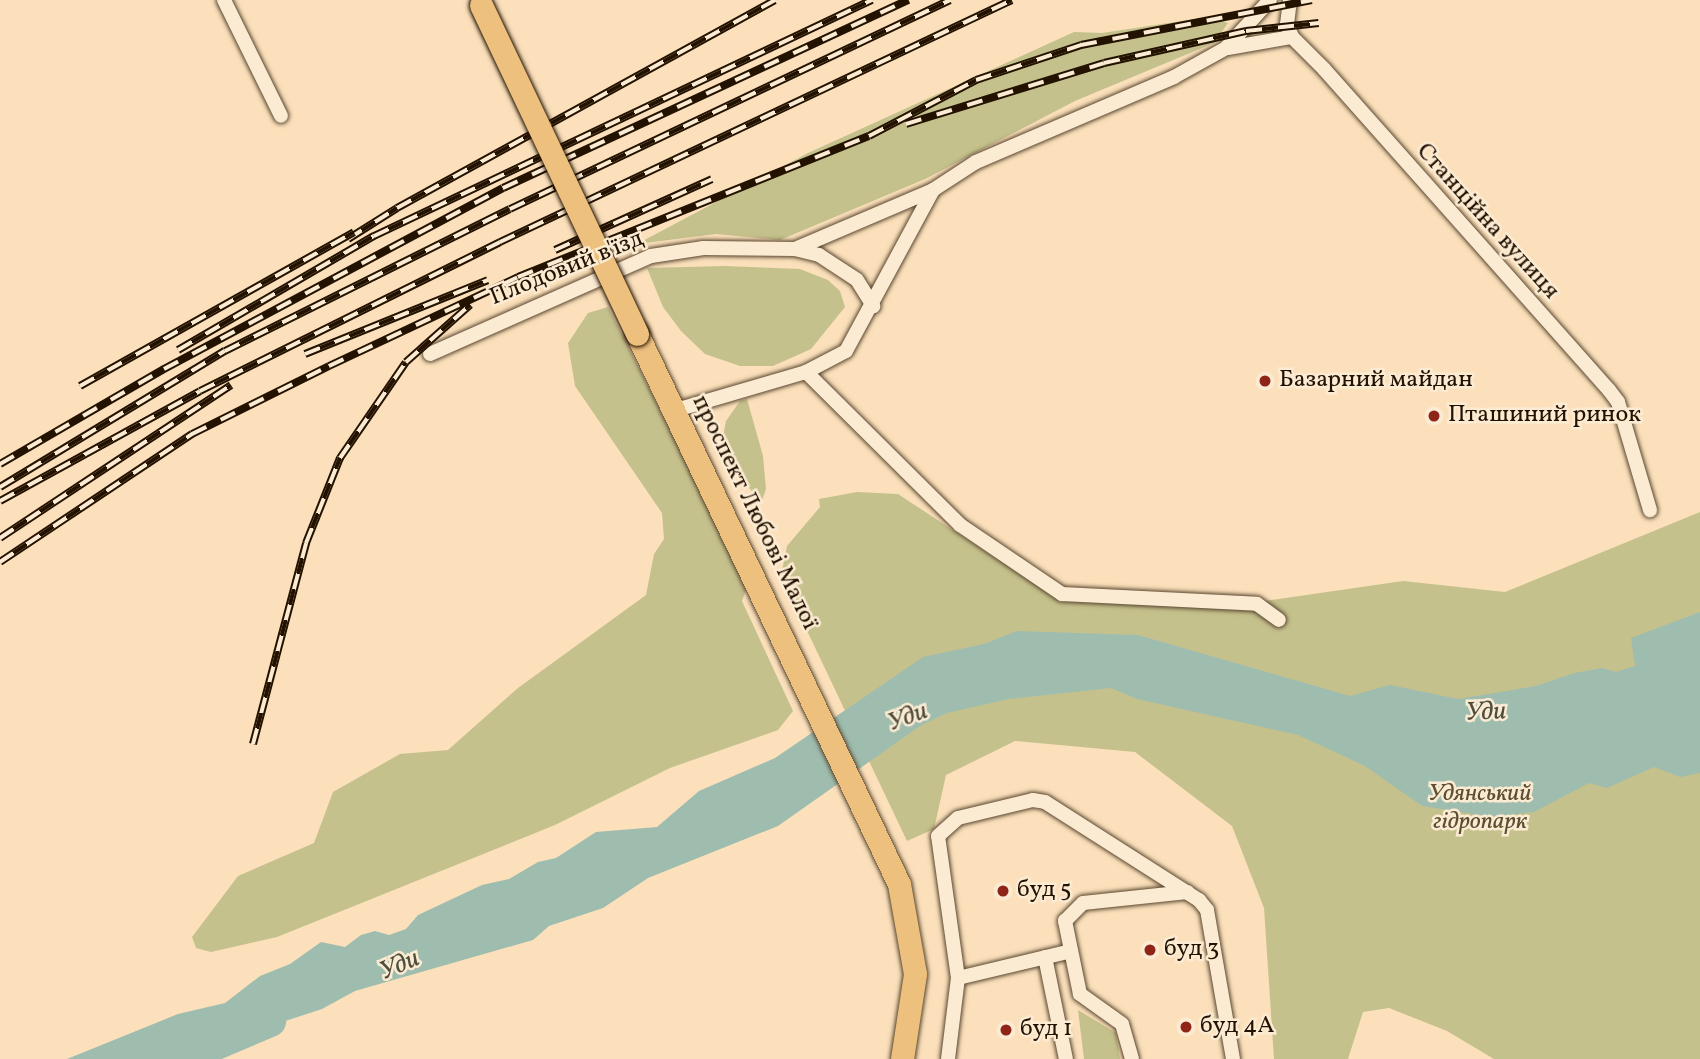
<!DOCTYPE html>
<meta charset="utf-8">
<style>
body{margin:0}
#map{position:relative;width:1700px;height:1059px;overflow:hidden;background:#fbe0bb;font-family:Vollkorn,serif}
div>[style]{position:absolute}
.green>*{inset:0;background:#c5c18c}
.water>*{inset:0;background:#9fbdaf}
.river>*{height:32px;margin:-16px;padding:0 16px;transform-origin:16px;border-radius:16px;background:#9fbdaf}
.roads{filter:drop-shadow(0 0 2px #59462f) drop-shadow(0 0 2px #59462f)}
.minor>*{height:14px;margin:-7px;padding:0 7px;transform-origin:7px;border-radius:7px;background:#fcebd3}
.primary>*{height:23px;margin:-11.5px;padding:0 11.5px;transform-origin:11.5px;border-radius:11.5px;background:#eec07e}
.rail>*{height:8px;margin-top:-4px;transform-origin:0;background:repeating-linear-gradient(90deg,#fcebd3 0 16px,#231200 0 32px);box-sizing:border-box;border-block:2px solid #231200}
.bridges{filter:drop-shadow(0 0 2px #231200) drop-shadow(0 0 2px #231200)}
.primary-bridge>*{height:23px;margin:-11.5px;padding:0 11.5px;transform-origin:11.5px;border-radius:11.5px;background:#eec07e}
.dots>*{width:19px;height:19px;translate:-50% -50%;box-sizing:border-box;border:4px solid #fcebd3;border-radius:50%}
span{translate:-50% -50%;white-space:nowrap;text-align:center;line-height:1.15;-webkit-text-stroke:5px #fcebd3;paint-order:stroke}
.street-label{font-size:24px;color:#231200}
.poi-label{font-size:24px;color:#231200}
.left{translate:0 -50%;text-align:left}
.park-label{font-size:24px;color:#5c4f31;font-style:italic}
.water-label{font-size:26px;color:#4e4e3d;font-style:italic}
</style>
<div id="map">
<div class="green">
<div style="clip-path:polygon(1208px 17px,1228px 23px,1214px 43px,1075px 101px,925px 179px,780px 240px,716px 234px,637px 244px,808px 153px,1074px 32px,1102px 33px)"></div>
<div style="clip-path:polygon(724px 266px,800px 269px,828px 280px,840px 291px,845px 307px,811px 349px,773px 366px,740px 366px,705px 354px,681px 331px,663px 307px,647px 268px)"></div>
<div style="clip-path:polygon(608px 307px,748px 584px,742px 601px,793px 711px,778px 730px,670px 768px,555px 825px,277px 937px,211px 952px,196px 948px,192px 937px,238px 876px,314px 843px,333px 792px,400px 754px,448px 750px,518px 688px,646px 595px,654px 554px,664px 539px,662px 513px,575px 386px,568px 343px,588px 313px)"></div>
<div style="clip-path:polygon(747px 399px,763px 456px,766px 489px,761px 503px,725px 457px,722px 443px,726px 421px,740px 401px)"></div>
<div style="clip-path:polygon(857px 492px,898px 494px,1062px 602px,1265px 601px,1403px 581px,1505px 592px,1700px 512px,1700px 1059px,1494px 1059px,1447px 1031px,1389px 1008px,1363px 1012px,1348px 1059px,1274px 1059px,1264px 908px,1232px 826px,1135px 752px,1015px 741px,946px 775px,934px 829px,907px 841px,781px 576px,787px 546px,820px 507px,819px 499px)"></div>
<div style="clip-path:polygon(1078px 1010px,1116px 1033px,1120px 1059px,1084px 1059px)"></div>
</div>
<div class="water">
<div style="clip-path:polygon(1700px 612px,1700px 773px,1680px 777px,1654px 767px,1607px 788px,1589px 783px,1534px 812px,1492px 817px,1422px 806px,1365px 766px,1298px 735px,1137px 699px,1111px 688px,1009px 699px,947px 713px,920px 726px,778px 826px,648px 878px,603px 908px,549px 926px,533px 940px,355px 991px,322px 1009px,169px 1059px,67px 1059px,178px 1014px,225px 1003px,260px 976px,290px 964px,321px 942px,345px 947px,361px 935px,375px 931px,389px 935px,406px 929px,418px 915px,482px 885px,509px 879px,538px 862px,556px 858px,596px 832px,657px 827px,699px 791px,775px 758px,923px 657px,984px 644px,1017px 631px,1138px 635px,1350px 696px,1390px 685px,1458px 699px,1536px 686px,1574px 673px,1602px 668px,1616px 672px,1635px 666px,1631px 638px)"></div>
</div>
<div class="river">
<div style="left:181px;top:1059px;width:97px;rotate:-23.1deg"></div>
</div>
<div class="roads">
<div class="minor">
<div style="left:224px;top:0;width:129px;rotate:63.8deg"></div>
<div style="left:1290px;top:0;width:24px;rotate:97deg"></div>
<div style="left:1287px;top:24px;width:14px;rotate:69deg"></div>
<div style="left:1228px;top:48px;width:65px;rotate:-9.8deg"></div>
<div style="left:1292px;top:37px;width:45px;rotate:45deg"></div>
<div style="left:1324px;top:69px;width:429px;rotate:48.4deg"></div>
<div style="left:1609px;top:390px;width:15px;rotate:53deg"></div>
<div style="left:1618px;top:402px;width:113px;rotate:73.5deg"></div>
<div style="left:795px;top:249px;width:150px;rotate:-23.1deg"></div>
<div style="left:430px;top:354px;width:242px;rotate:-23.9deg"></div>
<div style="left:651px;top:256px;width:53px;rotate:-8.7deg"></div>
<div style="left:703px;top:248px;width:92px;rotate:0.6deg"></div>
<div style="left:795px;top:249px;width:25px;rotate:14deg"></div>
<div style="left:819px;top:255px;width:45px;rotate:33.3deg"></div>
<div style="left:857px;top:280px;width:31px;rotate:58deg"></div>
<div style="left:806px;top:372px;width:217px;rotate:44.8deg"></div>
<div style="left:960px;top:525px;width:123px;rotate:34.1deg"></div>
<div style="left:1062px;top:594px;width:195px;rotate:2.9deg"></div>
<div style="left:1257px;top:604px;width:27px;rotate:36deg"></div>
<div style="left:676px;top:410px;width:135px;rotate:-16.3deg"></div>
<div style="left:806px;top:372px;width:45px;rotate:-27.7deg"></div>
<div style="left:846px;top:351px;width:183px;rotate:-61.6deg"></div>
<div style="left:933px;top:190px;width:51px;rotate:-33.1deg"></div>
<div style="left:976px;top:162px;width:215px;rotate:-23.2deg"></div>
<div style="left:1174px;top:77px;width:60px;rotate:-29.1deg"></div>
<div style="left:1226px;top:48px;width:65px;rotate:-47.5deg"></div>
<div style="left:1045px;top:957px;width:104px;rotate:78.4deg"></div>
<div style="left:958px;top:978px;width:116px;rotate:-13.4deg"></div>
<div style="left:948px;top:1059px;width:82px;rotate:-83deg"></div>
<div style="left:958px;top:978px;width:143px;rotate:-98deg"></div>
<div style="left:938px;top:836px;width:27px;rotate:-42deg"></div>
<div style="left:958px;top:818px;width:77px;rotate:-13.5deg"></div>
<div style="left:1033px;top:800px;width:12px;rotate:9deg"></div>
<div style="left:1045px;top:802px;width:183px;rotate:32.5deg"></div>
<div style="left:1199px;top:900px;width:13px;rotate:51deg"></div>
<div style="left:1207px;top:910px;width:151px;rotate:80.1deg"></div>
<div style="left:1132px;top:1059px;width:36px;rotate:-106deg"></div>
<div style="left:1122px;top:1024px;width:52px;rotate:-144.5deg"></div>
<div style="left:1080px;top:994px;width:75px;rotate:-101.6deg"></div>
<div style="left:1065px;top:921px;width:25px;rotate:-45deg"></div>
<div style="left:1083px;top:903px;width:105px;rotate:-6deg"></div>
</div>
<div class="primary">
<div style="left:637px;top:334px;width:609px;rotate:64.53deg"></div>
<div style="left:899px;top:884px;width:91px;rotate:79.9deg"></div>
<div style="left:915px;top:974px;width:86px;rotate:98.7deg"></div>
</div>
</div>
<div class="rail">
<div style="left:906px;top:124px;width:207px;rotate:-17.1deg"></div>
<div style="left:1104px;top:63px;width:146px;rotate:-12.7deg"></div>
<div style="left:1246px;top:31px;width:73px;rotate:-6.3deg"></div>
<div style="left:348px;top:239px;width:58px;rotate:-32.3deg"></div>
<div style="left:397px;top:208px;width:431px;rotate:-28.8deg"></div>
<div style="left:555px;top:250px;width:172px;rotate:-24.3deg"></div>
<div style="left:178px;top:350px;width:227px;rotate:-30.2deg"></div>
<div style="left:374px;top:236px;width:551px;rotate:-25.36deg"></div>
<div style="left:305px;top:354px;width:197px;rotate:-22deg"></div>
<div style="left:80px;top:386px;width:314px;rotate:-29.3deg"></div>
<div style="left:0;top:464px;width:190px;rotate:-30.1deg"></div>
<div style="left:164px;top:369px;width:384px;rotate:-28.1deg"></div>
<div style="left:503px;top:188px;width:447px;rotate:-24.9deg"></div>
<div style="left:0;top:487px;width:263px;rotate:-31.2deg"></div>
<div style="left:225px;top:351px;width:318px;rotate:-26.5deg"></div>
<div style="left:510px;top:209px;width:487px;rotate:-25.4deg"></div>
<div style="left:0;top:501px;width:228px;rotate:-28.8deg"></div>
<div style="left:200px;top:391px;width:335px;rotate:-26.4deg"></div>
<div style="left:500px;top:242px;width:566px;rotate:-25.3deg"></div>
<div style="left:0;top:538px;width:277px;rotate:-33.5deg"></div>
<div style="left:0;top:562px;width:231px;rotate:-33.7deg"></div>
<div style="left:192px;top:434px;width:153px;rotate:-26.4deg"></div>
<div style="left:329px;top:366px;width:209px;rotate:-25.2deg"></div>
<div style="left:518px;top:277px;width:378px;rotate:-21.9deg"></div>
<div style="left:869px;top:136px;width:121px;rotate:-27.6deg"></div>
<div style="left:976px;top:80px;width:111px;rotate:-18.4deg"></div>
<div style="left:1081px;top:45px;width:235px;rotate:-11deg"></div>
<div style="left:253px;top:744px;width:208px;rotate:-75.2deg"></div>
<div style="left:306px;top:543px;width:92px;rotate:-68.2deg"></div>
<div style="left:340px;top:458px;width:116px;rotate:-55.5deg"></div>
<div style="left:406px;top:362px;width:86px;rotate:-41.7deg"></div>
</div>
<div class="bridges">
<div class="primary-bridge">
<div style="left:481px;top:5px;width:364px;rotate:64.6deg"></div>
</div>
</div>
<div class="dots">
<div style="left:1265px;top:381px;background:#8f2418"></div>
<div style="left:1434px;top:416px;background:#8f2418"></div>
<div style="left:1003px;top:891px;background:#8f2418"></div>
<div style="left:1150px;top:950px;background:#8f2418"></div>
<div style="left:1186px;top:1027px;background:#8f2418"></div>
<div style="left:1006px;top:1030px;background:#8f2418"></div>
</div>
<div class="street-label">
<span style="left:1487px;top:222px;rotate:48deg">Станційна вулиця</span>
<span style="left:567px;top:269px;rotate:-22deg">Плодовий в'їзд</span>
<span style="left:754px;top:513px;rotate:64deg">проспект Любові Малої</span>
</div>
<div class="poi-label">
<span class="left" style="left:1279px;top:381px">Базарний майдан</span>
<span class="left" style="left:1448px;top:416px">Пташиний ринок</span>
<span class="left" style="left:1017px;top:891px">буд 5</span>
<span class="left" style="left:1164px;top:950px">буд 3</span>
<span class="left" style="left:1200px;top:1027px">буд 4А</span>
<span class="left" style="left:1020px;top:1030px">буд 1</span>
</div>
<div class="park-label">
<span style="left:1480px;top:809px">Удянський<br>гідропарк</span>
</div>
<div class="water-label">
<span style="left:1486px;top:713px;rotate:-2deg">Уди</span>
<span style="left:908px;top:718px;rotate:-20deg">Уди</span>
<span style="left:400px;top:966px;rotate:-23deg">Уди</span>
</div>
</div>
